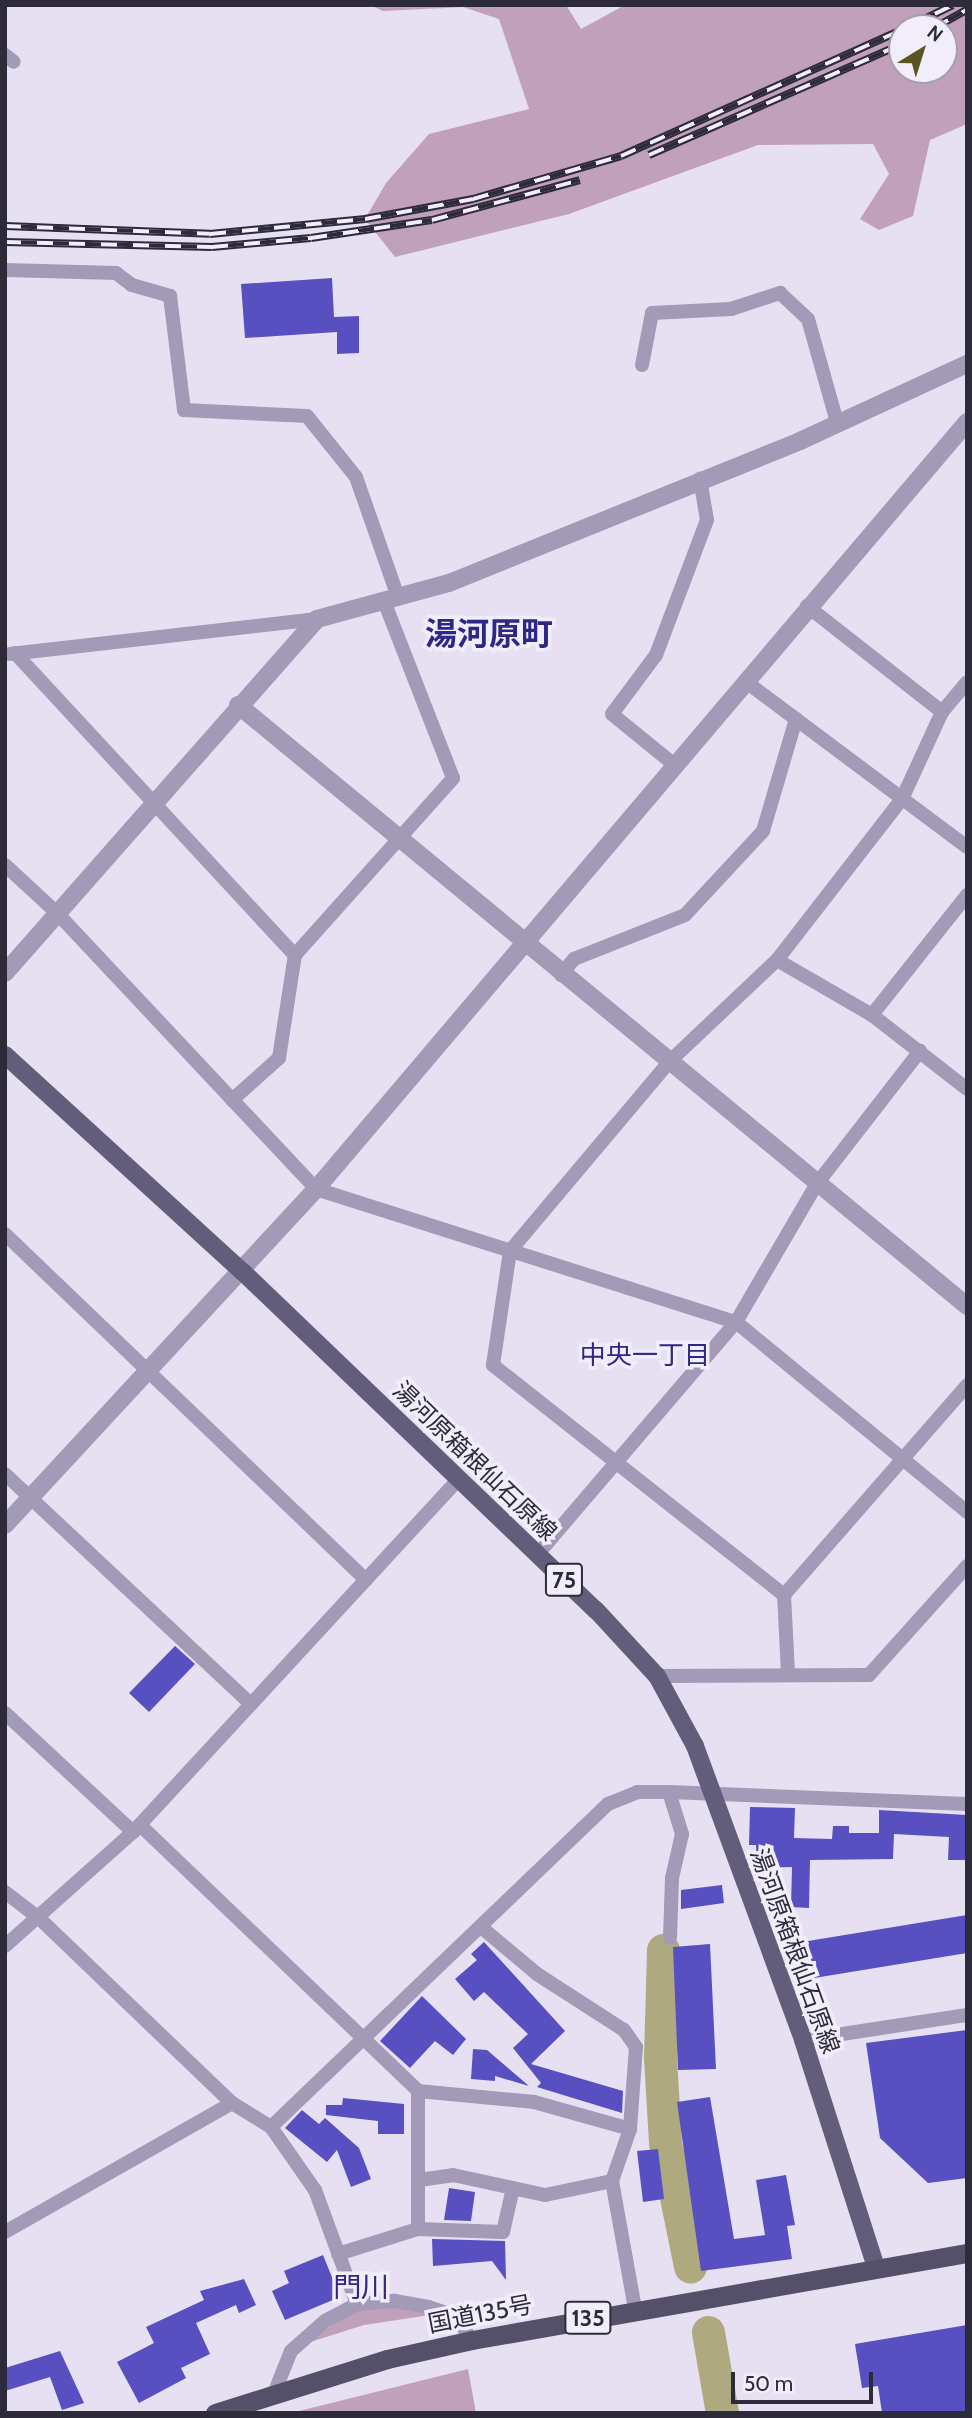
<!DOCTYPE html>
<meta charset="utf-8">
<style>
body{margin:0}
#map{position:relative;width:972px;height:2418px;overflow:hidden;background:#e7e0f2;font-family:Cabin,"Noto Sans JP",sans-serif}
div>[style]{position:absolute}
.green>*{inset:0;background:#c1a0bc}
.river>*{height:33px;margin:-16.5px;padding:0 16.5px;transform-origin:16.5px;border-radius:16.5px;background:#afa980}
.building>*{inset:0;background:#584fc1}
.minor>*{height:14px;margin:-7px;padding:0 7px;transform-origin:7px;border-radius:7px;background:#a29ab6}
.tertiary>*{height:18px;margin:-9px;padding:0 9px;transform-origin:9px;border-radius:9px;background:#a29ab6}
.primary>*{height:18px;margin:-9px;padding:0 9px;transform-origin:9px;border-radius:9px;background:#625d7a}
.trunk>*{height:19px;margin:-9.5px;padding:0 9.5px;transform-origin:9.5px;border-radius:9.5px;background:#54506a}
.rail>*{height:8px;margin-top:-4px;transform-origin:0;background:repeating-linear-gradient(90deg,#f2edfa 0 16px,#2d2b39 0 32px);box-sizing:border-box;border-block:2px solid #2d2b39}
span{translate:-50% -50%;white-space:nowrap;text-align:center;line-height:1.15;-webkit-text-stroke:7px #f2edfa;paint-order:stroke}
.shield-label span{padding:2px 5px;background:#f2edfa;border:2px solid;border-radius:5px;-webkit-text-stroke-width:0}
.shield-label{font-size:23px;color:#2d2b39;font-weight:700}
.street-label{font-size:24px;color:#2d2b39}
.neighbourhood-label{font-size:26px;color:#2e2785}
.quarter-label{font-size:28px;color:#2e2785}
.district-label{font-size:32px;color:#2e2785;font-weight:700}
.frame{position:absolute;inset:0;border:7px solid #2d2b39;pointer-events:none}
.north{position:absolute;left:888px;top:14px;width:70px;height:70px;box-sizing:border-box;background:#f2edfa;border:2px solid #a39fad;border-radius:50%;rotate:38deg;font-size:19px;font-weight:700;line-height:28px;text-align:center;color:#2d2b39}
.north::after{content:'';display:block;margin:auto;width:24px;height:32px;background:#595421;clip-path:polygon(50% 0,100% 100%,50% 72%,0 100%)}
.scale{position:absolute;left:731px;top:2372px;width:142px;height:32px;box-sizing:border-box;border:4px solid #2d2b39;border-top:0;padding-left:9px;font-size:21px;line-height:24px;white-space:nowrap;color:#2d2b39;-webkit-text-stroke:5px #f2edfa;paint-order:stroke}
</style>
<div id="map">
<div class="green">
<div style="clip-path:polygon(evenodd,370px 5px,566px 5px,581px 29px,625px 5px,967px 5px,967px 124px,930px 140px,913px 216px,879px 230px,860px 219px,889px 174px,873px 144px,758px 145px,569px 214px,395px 257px,365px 219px,386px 183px,429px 134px,529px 109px,499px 19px,463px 7px,383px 11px,370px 5px,902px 28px,944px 28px,944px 70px,902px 70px,902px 28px)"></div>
<div style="clip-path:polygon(394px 2304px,437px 2314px,364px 2325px,301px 2345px,356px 2310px)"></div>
<div style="clip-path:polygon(468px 2369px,476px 2413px,291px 2413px)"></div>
</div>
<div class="river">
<div style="left:663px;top:1950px;width:108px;rotate:91.6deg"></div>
<div style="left:660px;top:2058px;width:85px;rotate:86.6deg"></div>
<div style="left:665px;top:2143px;width:126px;rotate:78.5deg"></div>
<div style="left:708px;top:2332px;width:82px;rotate:80.2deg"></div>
</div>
<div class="building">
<div style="clip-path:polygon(332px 278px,334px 317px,359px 316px,359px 353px,337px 354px,337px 332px,245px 338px,241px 284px)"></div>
<div style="clip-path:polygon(175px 1646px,195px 1664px,149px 1712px,129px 1693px)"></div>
<div style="clip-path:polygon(750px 1807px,795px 1808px,794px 1838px,832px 1839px,833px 1826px,849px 1826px,849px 1833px,879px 1833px,879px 1810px,967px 1815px,967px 1860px,948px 1860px,949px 1837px,894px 1834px,893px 1859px,810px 1860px,809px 1908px,791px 1907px,792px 1867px,757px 1868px,756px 1845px,749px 1845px)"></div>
<div style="clip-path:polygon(722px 1885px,724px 1903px,681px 1909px,681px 1890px)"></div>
<div style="clip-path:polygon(967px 1915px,967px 1953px,814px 1978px,808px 1941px)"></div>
<div style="clip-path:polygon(484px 1942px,565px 2031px,531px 2064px,623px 2091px,622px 2113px,537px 2087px,541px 2083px,513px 2048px,528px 2034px,484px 1992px,474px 2001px,455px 1979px,477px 1960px,471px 1954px)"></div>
<div style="clip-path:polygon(710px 1944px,716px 2069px,678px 2070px,673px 1947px)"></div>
<div style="clip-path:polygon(422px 1996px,466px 2039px,453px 2055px,435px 2041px,410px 2068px,380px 2041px)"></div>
<div style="clip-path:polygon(967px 2030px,967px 2178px,928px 2183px,880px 2138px,866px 2043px)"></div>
<div style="clip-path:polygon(473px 2049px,487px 2050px,529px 2086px,495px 2076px,495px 2081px,471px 2079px)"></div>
<div style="clip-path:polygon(710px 2097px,734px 2239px,765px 2235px,756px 2180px,786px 2175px,795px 2225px,787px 2226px,792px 2259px,701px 2271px,677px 2102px)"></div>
<div style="clip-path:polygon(343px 2098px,404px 2104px,404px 2134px,378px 2134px,378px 2121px,326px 2115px,326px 2105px,342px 2105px)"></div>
<div style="clip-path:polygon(302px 2110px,319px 2124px,325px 2118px,359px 2148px,371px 2179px,351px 2187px,337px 2150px,327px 2162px,285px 2128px)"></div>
<div style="clip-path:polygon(658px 2149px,664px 2199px,643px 2202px,637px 2151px)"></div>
<div style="clip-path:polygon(449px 2188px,475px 2192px,471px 2221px,444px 2220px)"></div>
<div style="clip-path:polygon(432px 2239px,505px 2241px,506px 2280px,492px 2261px,433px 2266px)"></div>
<div style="clip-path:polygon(323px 2255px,340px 2297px,285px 2320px,272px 2291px,289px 2283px,284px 2271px)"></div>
<div style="clip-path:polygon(244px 2279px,256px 2305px,239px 2313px,236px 2305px,196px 2323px,210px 2354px,181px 2368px,186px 2378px,139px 2403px,117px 2362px,154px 2343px,146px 2327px,204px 2300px,200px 2291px)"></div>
<div style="clip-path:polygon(967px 2325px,967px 2413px,882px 2413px,878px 2386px,862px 2388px,855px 2344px)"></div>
<div style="clip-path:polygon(60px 2351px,84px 2403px,62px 2410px,50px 2377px,5px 2391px,5px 2368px)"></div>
</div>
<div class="minor">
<div style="left:5px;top:55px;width:11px;rotate:38deg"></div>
<div style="left:5px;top:270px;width:111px;rotate:1.5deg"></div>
<div style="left:116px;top:273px;width:20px;rotate:37deg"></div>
<div style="left:132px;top:285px;width:40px;rotate:16deg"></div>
<div style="left:170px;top:296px;width:115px;rotate:83deg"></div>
<div style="left:184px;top:410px;width:123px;rotate:2.8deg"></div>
<div style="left:307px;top:416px;width:78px;rotate:51.2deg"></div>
<div style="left:356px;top:477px;width:127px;rotate:70.7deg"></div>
<div style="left:642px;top:365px;width:53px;rotate:-79.1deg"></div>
<div style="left:652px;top:313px;width:79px;rotate:-2.9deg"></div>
<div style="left:731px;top:309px;width:52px;rotate:-18.1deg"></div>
<div style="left:780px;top:293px;width:38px;rotate:43deg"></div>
<div style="left:808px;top:319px;width:107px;rotate:74.3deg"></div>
<div style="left:807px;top:606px;width:172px;rotate:38.1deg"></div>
<div style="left:15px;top:653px;width:412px;rotate:47.2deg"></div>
<div style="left:10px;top:654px;width:309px;rotate:-6.5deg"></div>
<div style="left:745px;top:681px;width:277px;rotate:36.8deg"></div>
<div style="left:672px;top:763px;width:77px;rotate:-140.8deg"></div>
<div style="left:612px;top:714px;width:74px;rotate:-53.3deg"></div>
<div style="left:656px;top:655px;width:144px;rotate:-69.3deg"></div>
<div style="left:707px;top:520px;width:42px;rotate:-99.7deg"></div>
<div style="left:5px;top:865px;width:71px;rotate:42.7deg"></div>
<div style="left:57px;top:913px;width:378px;rotate:46.8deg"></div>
<div style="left:316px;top:1189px;width:441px;rotate:17.6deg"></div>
<div style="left:736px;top:1322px;width:299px;rotate:39.4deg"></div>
<div style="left:967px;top:895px;width:153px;rotate:128.4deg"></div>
<div style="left:872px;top:1015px;width:120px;rotate:37.9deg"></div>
<div style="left:777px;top:960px;width:110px;rotate:30.1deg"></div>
<div style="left:561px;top:975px;width:21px;rotate:-51deg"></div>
<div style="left:574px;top:959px;width:119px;rotate:-21.6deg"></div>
<div style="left:685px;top:915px;width:115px;rotate:-47.1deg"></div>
<div style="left:763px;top:831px;width:117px;rotate:-73.6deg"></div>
<div style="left:232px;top:1100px;width:63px;rotate:-41.8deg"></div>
<div style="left:279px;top:1058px;width:104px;rotate:-81.2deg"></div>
<div style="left:295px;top:955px;width:237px;rotate:-48.2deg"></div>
<div style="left:453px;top:778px;width:190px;rotate:-111.3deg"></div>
<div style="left:5px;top:1234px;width:500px;rotate:43.78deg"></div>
<div style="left:5px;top:1474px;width:337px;rotate:43.1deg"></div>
<div style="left:537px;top:1555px;width:306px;rotate:-49.5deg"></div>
<div style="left:736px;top:1322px;width:159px;rotate:-59.7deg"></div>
<div style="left:816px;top:1185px;width:170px;rotate:-52.2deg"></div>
<div style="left:784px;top:1595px;width:279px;rotate:-48.9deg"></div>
<div style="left:788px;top:1673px;width:78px;rotate:-92.9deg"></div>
<div style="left:784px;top:1595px;width:371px;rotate:-141.7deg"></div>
<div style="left:493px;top:1365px;width:115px;rotate:-81.5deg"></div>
<div style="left:510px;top:1251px;width:247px;rotate:-49.9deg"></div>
<div style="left:669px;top:1062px;width:149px;rotate:-43.4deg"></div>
<div style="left:777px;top:960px;width:204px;rotate:-52.2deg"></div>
<div style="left:902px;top:799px;width:96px;rotate:-65.3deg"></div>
<div style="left:942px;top:712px;width:39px;rotate:-50deg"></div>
<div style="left:657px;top:1676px;width:212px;rotate:-0.3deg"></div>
<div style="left:869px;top:1675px;width:147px;rotate:-48deg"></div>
<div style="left:5px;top:1713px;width:175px;rotate:42.9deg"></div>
<div style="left:669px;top:1792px;width:44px;rotate:72.8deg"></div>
<div style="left:682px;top:1834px;width:45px;rotate:102.8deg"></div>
<div style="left:672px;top:1878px;width:60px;rotate:91.9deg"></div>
<div style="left:140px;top:1825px;width:385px;rotate:43.7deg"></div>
<div style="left:418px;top:2091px;width:138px;rotate:90deg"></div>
<div style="left:5px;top:1892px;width:44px;rotate:37.6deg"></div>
<div style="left:40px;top:1919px;width:266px;rotate:43.8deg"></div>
<div style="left:481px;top:1927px;width:73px;rotate:40deg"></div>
<div style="left:537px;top:1974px;width:103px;rotate:32.8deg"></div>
<div style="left:624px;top:2030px;width:21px;rotate:55deg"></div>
<div style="left:636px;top:2047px;width:82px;rotate:94.2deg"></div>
<div style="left:630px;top:2129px;width:55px;rotate:109.1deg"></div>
<div style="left:612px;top:2181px;width:130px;rotate:79.8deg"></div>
<div style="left:5px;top:1946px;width:171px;rotate:-41.7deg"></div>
<div style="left:133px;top:1832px;width:481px;rotate:-47.3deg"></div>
<div style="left:803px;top:2040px;width:166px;rotate:-8.7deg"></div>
<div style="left:418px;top:2091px;width:117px;rotate:5.4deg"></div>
<div style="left:534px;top:2102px;width:100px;rotate:15.7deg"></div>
<div style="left:271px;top:2127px;width:467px;rotate:-43.8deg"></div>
<div style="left:608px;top:1804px;width:31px;rotate:-22deg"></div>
<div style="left:637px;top:1792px;width:32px"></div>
<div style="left:669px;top:1792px;width:298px;rotate:2.3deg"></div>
<div style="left:419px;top:2180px;width:34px;rotate:-8deg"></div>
<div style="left:453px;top:2175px;width:94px;rotate:12.3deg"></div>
<div style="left:545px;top:2195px;width:68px;rotate:-11.8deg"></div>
<div style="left:5px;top:2232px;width:261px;rotate:-29.6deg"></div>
<div style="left:232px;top:2103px;width:46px;rotate:31.6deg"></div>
<div style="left:271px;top:2127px;width:77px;rotate:55.1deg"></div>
<div style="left:315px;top:2190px;width:121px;rotate:69.8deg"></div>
<div style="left:338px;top:2254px;width:84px;rotate:-17.4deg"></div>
<div style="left:418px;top:2229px;width:85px;rotate:2deg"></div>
<div style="left:503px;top:2232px;width:45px;rotate:-77.2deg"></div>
<div style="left:275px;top:2391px;width:43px;rotate:-68.2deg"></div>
<div style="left:291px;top:2351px;width:45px;rotate:-41.4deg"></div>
<div style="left:325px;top:2321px;width:36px;rotate:-28deg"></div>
<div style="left:357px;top:2304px;width:38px;rotate:-5deg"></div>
<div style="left:395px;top:2301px;width:34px;rotate:10deg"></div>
<div style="left:428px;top:2307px;width:28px;rotate:18deg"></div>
<div style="left:455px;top:2316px;width:29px;rotate:55deg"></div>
</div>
<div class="tertiary">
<div style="left:238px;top:705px;width:945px;rotate:39.5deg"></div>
<div style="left:5px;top:973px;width:472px;rotate:-48.6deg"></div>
<div style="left:317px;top:619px;width:137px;rotate:-15.3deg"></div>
<div style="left:449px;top:583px;width:379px;rotate:-22deg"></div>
<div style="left:800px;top:441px;width:184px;rotate:-24.8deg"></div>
<div style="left:5px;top:1525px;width:458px;rotate:-47.2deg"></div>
<div style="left:316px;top:1189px;width:1006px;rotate:-49.68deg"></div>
</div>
<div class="primary">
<div style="left:5px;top:1055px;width:322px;rotate:42.4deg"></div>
<div style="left:243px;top:1272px;width:489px;rotate:43.8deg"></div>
<div style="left:596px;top:1610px;width:90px;rotate:47.3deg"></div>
<div style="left:657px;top:1676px;width:80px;rotate:61.5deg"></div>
<div style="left:695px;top:1746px;width:313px;rotate:69.8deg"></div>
<div style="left:803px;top:2040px;width:239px;rotate:72.2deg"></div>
</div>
<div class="trunk">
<div style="left:215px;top:2413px;width:180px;rotate:-17.4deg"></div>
<div style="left:387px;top:2359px;width:87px;rotate:-12.6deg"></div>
<div style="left:472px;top:2340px;width:503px;rotate:-9.97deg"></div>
</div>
<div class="rail">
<div style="left:906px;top:28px;width:52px;rotate:-26.1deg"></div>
<div style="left:934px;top:28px;width:38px;rotate:-29deg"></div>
<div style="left:649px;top:155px;width:276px;rotate:-23.7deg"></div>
<div style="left:5px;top:226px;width:205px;rotate:2.2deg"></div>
<div style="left:210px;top:234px;width:156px;rotate:-5.5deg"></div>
<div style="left:365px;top:219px;width:110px;rotate:-10.5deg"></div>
<div style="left:473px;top:199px;width:154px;rotate:-16.2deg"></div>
<div style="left:621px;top:156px;width:308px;rotate:-24.2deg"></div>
<div style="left:5px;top:242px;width:207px;rotate:1.4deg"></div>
<div style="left:212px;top:247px;width:99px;rotate:-5.2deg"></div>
<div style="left:311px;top:238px;width:122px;rotate:-8.5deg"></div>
<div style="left:432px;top:220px;width:153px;rotate:-15.1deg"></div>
</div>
<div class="shield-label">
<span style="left:564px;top:1580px">75</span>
<span style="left:588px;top:2318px">135</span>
</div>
<div class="street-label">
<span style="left:475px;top:1461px;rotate:44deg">湯河原箱根仙石原線</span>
<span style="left:795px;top:1951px;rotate:70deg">湯河原箱根仙石原線</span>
<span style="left:480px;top:2314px;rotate:-11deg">国道135号</span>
</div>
<div class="neighbourhood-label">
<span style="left:645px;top:1356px">中央一丁目</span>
</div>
<div class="quarter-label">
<span style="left:361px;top:2287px">門川</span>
</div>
<div class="district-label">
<span style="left:489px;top:634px">湯河原町</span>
</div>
<div class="frame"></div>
<div class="north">N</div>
<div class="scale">50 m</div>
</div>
